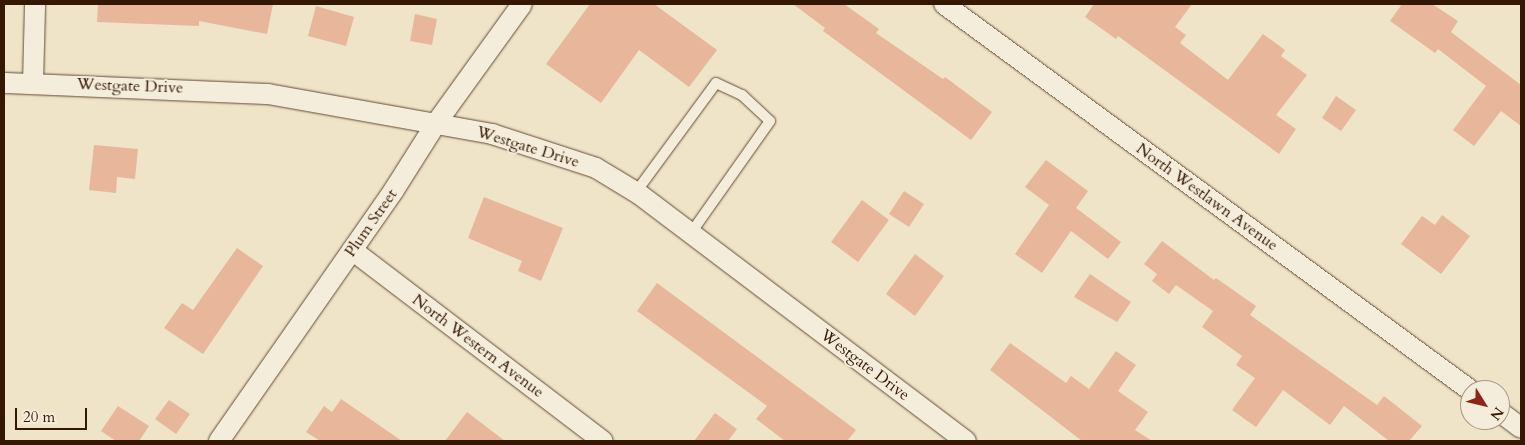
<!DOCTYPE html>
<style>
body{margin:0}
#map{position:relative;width:1525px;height:445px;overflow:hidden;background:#efe3c8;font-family:Cardo,serif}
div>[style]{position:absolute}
.building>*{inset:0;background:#e8b79b}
.roads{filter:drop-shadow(0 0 1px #634b35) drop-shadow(0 0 1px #634b35)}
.lane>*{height:10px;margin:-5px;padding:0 5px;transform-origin:5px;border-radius:5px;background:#f5eddb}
.street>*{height:20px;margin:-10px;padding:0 10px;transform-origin:10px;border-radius:10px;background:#f5eddb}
span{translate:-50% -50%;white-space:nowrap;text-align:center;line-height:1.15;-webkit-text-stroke:4px #f5eddb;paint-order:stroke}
.street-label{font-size:16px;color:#341804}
.frame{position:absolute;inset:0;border:5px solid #341804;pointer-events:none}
.north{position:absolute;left:1460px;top:380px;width:50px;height:50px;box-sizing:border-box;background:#f5eddb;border:1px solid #a89885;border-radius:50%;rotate:126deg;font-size:14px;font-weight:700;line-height:20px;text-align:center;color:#341804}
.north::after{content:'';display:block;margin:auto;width:18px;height:22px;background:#8f2418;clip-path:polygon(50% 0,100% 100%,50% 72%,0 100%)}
.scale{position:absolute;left:15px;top:408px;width:72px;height:22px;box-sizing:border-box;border:2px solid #341804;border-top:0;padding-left:6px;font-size:15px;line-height:18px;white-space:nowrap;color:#341804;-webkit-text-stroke:4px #f5eddb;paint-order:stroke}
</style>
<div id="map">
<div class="building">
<div style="clip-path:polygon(98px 4px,273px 4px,267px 34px,199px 21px,199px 26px,97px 22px)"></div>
<div style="clip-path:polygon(590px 4px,654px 4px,717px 50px,689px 87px,639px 50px,601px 103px,546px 64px)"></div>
<div style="clip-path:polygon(793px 4px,844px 4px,879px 29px,876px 33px,943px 79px,945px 77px,992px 112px,971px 140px,823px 31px,825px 28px)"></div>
<div style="clip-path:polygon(1094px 4px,1192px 4px,1175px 27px,1186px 35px,1180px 43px,1228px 80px,1263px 34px,1285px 50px,1281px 56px,1307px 75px,1276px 115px,1296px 129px,1279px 154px,1118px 36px,1116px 39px,1085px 17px)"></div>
<div style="clip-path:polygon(1402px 4px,1432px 4px,1458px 21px,1451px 32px,1521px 85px,1521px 126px,1501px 111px,1474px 146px,1453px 130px,1486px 86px,1438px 49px,1435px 53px,1390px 21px)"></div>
<div style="clip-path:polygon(316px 6px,354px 17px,346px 46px,308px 36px)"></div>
<div style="clip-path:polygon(415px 14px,437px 19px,432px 45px,410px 41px)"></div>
<div style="clip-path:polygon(1336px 96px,1356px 110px,1341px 131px,1322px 118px)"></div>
<div style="clip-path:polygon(94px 145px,138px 149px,135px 179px,117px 177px,116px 193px,89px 190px)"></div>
<div style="clip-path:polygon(1046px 160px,1088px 191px,1076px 208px,1121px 242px,1108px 259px,1071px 231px,1042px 273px,1015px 254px,1049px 205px,1025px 187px)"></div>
<div style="clip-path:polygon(904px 191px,924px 204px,909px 227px,889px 214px)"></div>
<div style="clip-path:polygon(484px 197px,563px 228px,541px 281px,518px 271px,522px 261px,468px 238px)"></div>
<div style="clip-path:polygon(862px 200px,889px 220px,858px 262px,831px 242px)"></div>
<div style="clip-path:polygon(1442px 215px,1470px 236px,1441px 274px,1401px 244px,1422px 216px,1435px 225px)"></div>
<div style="clip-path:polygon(1162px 241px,1214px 280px,1216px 278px,1256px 306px,1250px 315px,1377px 405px,1384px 396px,1422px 426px,1409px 441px,1389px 441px,1344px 406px,1330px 425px,1283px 390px,1256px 427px,1232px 410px,1255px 378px,1236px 365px,1242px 356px,1202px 327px,1213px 311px,1176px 285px,1169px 294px,1152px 281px,1157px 274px,1144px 264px)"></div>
<div style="clip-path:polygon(237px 248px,263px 266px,203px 354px,164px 328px,182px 303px,193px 310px)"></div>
<div style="clip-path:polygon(915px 254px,944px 276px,915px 316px,886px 294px)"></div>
<div style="clip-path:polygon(1090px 274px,1131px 302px,1117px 322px,1074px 297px)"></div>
<div style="clip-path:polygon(657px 283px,856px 430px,847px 441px,785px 441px,756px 419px,767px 406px,637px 311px)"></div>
<div style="clip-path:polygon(1010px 343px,1066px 383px,1071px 376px,1089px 389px,1116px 351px,1136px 365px,1118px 391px,1148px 412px,1135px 430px,1152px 441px,1082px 441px,990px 370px)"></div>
<div style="clip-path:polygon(341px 399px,402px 441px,320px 441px,306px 432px,324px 406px,332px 412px)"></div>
<div style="clip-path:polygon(169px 400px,190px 414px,176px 434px,155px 419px)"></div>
<div style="clip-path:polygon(118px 406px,149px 426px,139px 441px,116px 441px,101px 431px)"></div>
<div style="clip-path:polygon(467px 412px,505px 441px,445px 441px)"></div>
<div style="clip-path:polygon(715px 413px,737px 429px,728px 441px,694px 441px)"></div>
</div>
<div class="roads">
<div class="lane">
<div style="left:636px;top:192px;width:135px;rotate:-53.7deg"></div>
<div style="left:716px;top:83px;width:29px;rotate:25deg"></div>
<div style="left:742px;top:95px;width:38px;rotate:43deg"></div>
<div style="left:770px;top:121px;width:137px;rotate:125.2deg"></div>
</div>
<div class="street">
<div style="left:944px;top:4px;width:652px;rotate:36.27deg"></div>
<div style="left:4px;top:83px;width:264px;rotate:2.4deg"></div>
<div style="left:268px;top:94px;width:228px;rotate:10.1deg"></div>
<div style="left:492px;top:134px;width:109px;rotate:18.1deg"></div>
<div style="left:596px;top:168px;width:50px;rotate:31.2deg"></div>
<div style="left:639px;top:194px;width:410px;rotate:37.1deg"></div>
<div style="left:33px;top:83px;width:79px;rotate:-88.5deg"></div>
<div style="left:352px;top:250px;width:315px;rotate:37.3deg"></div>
<div style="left:1500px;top:412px;width:26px;rotate:37deg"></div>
<div style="left:219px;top:441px;width:306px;rotate:-55.1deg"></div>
<div style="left:394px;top:190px;width:80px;rotate:-57.7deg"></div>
<div style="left:437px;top:122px;width:145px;rotate:-54.2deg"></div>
</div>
</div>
<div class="street-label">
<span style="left:130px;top:86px;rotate:2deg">Westgate Drive</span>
<span style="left:528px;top:147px;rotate:17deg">Westgate Drive</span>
<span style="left:1207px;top:197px;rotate:36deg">North Westlawn Avenue</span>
<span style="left:371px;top:223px;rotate:-55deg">Plum Street</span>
<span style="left:478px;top:346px;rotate:37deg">North Western Avenue</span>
<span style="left:865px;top:365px;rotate:37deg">Westgate Drive</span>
</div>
<div class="frame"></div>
<div class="north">N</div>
<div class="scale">20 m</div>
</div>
